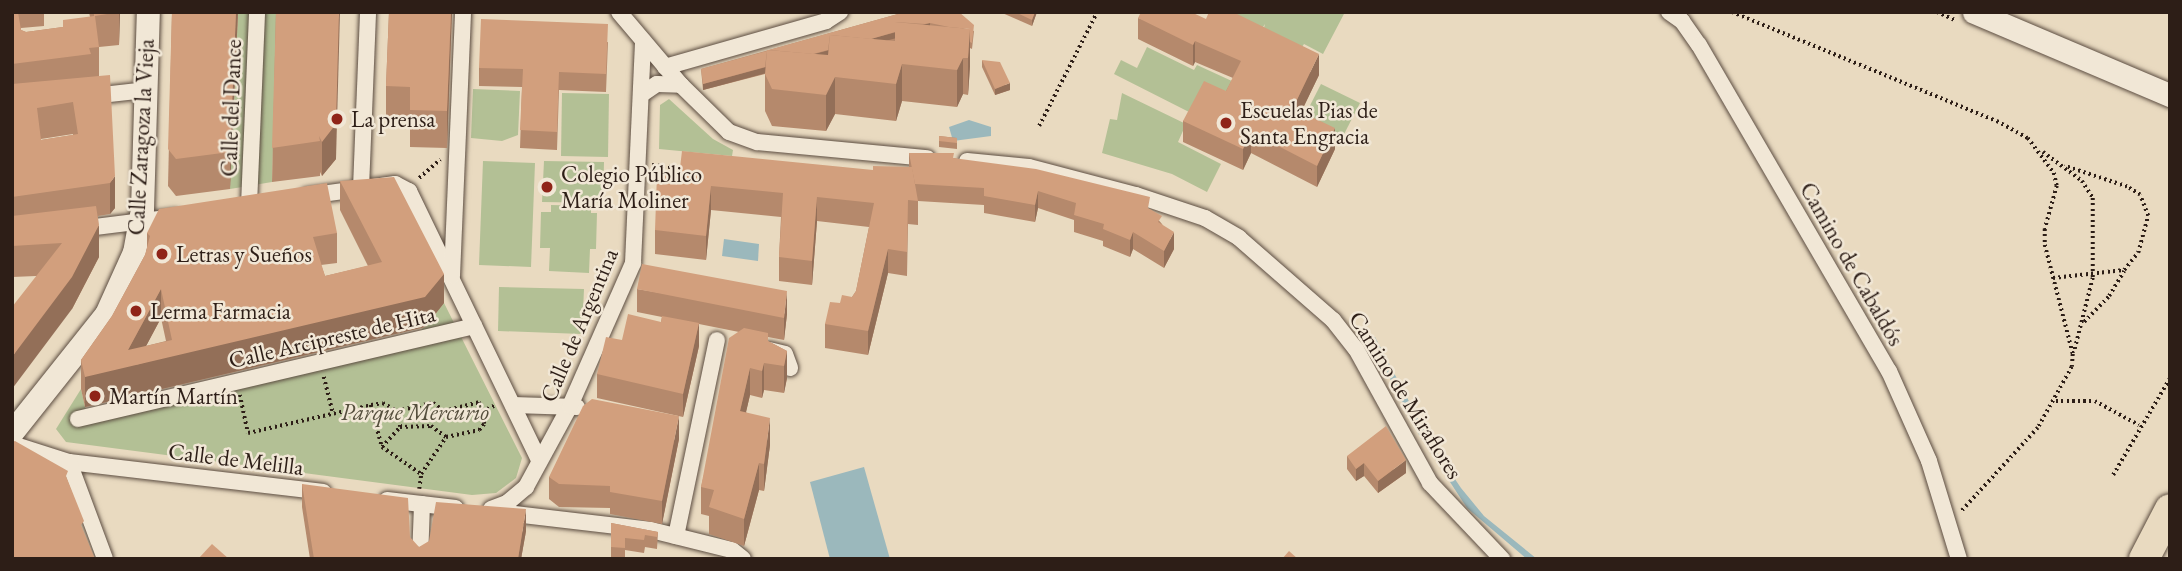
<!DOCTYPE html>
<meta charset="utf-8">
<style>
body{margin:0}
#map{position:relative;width:2182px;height:571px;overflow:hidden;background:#e9dac0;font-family:"EB Garamond",serif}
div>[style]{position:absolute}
.green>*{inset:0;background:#b3c095}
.water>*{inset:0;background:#9bb8bc}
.path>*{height:3.5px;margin-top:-1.75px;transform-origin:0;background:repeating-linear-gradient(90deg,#2d1e17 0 2px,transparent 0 5.5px)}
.roads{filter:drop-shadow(0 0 2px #5c4d41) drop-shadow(0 0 2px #5c4d41)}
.street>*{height:16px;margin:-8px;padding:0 8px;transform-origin:8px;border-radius:8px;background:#f1e7d6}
.secondary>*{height:23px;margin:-11.5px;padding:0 11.5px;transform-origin:11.5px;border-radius:11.5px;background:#f1e7d6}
.highway>*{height:30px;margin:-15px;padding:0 15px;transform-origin:15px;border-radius:15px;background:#e9dac0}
.wall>*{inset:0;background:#b5896c}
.shaded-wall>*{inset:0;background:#936f58}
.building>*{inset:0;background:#d29f7d}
.dots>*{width:19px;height:19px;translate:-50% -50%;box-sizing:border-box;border:4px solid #f1e7d6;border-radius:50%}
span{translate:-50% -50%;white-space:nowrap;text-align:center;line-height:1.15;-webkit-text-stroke:5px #f1e7d6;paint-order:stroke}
.street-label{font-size:23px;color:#2d1e17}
.poi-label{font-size:23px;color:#2d1e17}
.left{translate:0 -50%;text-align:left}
.park-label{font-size:23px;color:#554f3d;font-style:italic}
.frame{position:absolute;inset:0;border:14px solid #2d1e17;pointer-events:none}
</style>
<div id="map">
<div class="green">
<div style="clip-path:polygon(238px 12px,277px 12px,272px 182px,230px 189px)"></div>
<div style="clip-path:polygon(1227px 12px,1345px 12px,1323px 54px,1304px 44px,1300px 50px,1263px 32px,1265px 24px,1261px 30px)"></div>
<div style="clip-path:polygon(1147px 47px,1194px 70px,1197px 65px,1234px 82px,1221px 108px,1191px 113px,1114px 74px,1121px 60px,1137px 68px)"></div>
<div style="clip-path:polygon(1321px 84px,1360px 103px,1339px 144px,1300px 125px)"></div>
<div style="clip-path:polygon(473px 89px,520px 91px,518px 135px,502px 141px,471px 138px)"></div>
<div style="clip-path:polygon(562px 93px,609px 94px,608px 157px,561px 156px)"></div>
<div style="clip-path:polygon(1122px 93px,1186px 124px,1178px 142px,1221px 164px,1207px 192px,1172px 174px,1102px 153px,1110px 119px,1117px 120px)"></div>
<div style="clip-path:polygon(669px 99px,713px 139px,733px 150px,732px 156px,659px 149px,660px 105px)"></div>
<div style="clip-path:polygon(483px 161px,535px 163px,531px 267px,479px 265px)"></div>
<div style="clip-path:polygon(544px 161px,604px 162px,603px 203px,542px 202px)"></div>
<div style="clip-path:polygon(551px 205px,591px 206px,591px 213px,597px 213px,596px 249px,590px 249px,589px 273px,549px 271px,550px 248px,540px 248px,541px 212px,551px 212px)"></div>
<div style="clip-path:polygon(499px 287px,584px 289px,582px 334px,498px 331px)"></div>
<div style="clip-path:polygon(444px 303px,522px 458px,516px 478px,496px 493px,472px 495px,66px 442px,56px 429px,81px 389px,86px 411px,418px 334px)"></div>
</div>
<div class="water">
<div style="clip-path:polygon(969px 120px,991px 127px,991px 136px,953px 141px,949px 127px)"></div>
<div style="clip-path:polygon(724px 239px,759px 244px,758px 261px,722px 256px)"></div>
<div style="clip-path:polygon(1375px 337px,1432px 445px,1461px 488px,1484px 516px,1537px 559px,1527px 559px,1467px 508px,1418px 433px,1370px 340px)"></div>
<div style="clip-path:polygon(864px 467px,890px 559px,830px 559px,810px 482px)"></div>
</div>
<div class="path">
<div style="left:1732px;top:12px;width:287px;rotate:22.4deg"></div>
<div style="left:1997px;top:121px;width:35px;rotate:29deg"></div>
<div style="left:2028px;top:138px;width:44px;rotate:53.4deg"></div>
<div style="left:2054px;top:173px;width:13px;rotate:77deg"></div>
<div style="left:2057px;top:186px;width:45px;rotate:105.6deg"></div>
<div style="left:2045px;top:229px;width:16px;rotate:90deg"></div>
<div style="left:2045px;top:245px;width:113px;rotate:75.6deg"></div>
<div style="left:2073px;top:354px;width:13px;rotate:94deg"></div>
<div style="left:2072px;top:367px;width:70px;rotate:119.1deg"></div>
<div style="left:2038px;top:428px;width:113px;rotate:132.5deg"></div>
<div style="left:1937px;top:12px;width:20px;rotate:24deg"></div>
<div style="left:1039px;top:126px;width:128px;rotate:-63deg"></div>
<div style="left:2043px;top:152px;width:49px;rotate:36.6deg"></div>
<div style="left:2082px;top:181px;width:20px;rotate:57deg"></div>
<div style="left:2093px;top:198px;width:80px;rotate:90deg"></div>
<div style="left:2093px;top:278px;width:77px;rotate:104.2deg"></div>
<div style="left:652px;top:165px;width:31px;rotate:6deg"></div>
<div style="left:419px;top:178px;width:28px;rotate:-41deg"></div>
<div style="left:2053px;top:278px;width:71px;rotate:-6.4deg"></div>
<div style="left:2124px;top:270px;width:22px;rotate:-51deg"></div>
<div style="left:2138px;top:253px;width:38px;rotate:-75deg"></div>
<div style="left:2148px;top:216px;width:22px;rotate:-111deg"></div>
<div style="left:2140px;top:195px;width:15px;rotate:-148deg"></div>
<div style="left:2127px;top:187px;width:66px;rotate:-161.6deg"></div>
<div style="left:2084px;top:322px;width:36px;rotate:-46deg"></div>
<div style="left:2109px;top:296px;width:29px;rotate:-59deg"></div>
<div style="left:324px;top:377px;width:37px;rotate:76deg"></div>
<div style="left:240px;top:395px;width:39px;rotate:78deg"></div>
<div style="left:248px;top:433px;width:126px;rotate:-12.8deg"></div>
<div style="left:371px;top:405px;width:43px;rotate:75.3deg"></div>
<div style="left:382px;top:447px;width:47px;rotate:34.7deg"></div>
<div style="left:2056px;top:401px;width:39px"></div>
<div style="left:2095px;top:401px;width:50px;rotate:28.6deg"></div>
<div style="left:371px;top:405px;width:12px;rotate:-9deg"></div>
<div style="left:383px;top:403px;width:16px;rotate:30deg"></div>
<div style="left:397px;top:411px;width:37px;rotate:-13deg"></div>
<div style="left:433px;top:403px;width:14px;rotate:36deg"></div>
<div style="left:444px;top:411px;width:36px;rotate:-14deg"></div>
<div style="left:479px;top:402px;width:9px;rotate:72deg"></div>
<div style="left:400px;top:427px;width:31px;rotate:-2deg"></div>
<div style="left:431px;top:426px;width:19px;rotate:36deg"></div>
<div style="left:382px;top:447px;width:27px;rotate:-48deg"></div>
<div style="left:400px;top:427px;width:16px;rotate:-101deg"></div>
<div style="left:2113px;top:475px;width:113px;rotate:-59.6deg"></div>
<div style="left:419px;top:489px;width:15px;rotate:-82deg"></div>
<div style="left:421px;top:474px;width:45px;rotate:-56deg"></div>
<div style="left:446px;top:437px;width:34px;rotate:-12deg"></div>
<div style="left:479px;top:430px;width:8px;rotate:-50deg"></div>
<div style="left:484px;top:424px;width:13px;rotate:-99deg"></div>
<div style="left:482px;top:411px;width:13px;rotate:-23deg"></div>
</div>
<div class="roads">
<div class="street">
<div style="left:619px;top:12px;width:96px;rotate:49.7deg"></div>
<div style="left:681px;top:85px;width:67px;rotate:44.4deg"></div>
<div style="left:729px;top:132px;width:30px;rotate:20deg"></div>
<div style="left:757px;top:142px;width:171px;rotate:5.4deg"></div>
<div style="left:1669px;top:12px;width:16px;rotate:35deg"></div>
<div style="left:1682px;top:21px;width:29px;rotate:55deg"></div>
<div style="left:1699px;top:45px;width:377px;rotate:59.8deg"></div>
<div style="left:1889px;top:371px;width:98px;rotate:66deg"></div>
<div style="left:1929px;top:461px;width:102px;rotate:73deg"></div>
<div style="left:665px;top:67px;width:167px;rotate:-15.9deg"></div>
<div style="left:826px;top:21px;width:17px;rotate:-33deg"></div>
<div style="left:642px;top:94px;width:18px;rotate:-34deg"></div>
<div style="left:657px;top:84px;width:24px;rotate:2deg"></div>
<div style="left:93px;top:96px;width:53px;rotate:-6.5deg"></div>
<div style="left:967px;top:161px;width:62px;rotate:5.5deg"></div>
<div style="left:1029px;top:167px;width:111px;rotate:14.7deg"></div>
<div style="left:1136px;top:195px;width:73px;rotate:18.4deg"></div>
<div style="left:1205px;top:218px;width:39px;rotate:30deg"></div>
<div style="left:1239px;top:238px;width:125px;rotate:41.1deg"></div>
<div style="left:1333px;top:320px;width:37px;rotate:52deg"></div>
<div style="left:1356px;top:349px;width:153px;rotate:61.1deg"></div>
<div style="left:1430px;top:483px;width:105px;rotate:46.5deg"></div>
<div style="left:361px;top:188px;width:176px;rotate:-87.7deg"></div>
<div style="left:307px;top:196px;width:89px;rotate:-7.8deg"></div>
<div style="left:395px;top:184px;width:16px;rotate:27deg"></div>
<div style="left:409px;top:191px;width:299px;rotate:64.2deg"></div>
<div style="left:249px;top:205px;width:193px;rotate:-87.6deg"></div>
<div style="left:79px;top:229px;width:97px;rotate:-7.1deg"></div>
<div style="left:452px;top:276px;width:264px;rotate:-87.6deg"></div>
<div style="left:769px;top:350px;width:16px;rotate:14deg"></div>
<div style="left:785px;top:354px;width:15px;rotate:70deg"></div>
<div style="left:513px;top:405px;width:64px;rotate:1.8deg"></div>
<div style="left:78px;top:419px;width:407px;rotate:-13.2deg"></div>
<div style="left:12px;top:444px;width:60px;rotate:17.5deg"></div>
<div style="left:69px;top:462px;width:256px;rotate:6.7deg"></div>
<div style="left:69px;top:462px;width:103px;rotate:69.6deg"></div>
<div style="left:387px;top:500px;width:69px;rotate:6.6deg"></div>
<div style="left:491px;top:509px;width:17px;rotate:-21deg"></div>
<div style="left:507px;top:503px;width:25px;rotate:-40deg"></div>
<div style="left:526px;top:487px;width:92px;rotate:-61.5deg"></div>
<div style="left:570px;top:406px;width:156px;rotate:-66.2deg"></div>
<div style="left:633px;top:263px;width:222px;rotate:-87.4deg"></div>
<div style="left:506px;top:513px;width:146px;rotate:6.7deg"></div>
<div style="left:651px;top:530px;width:83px;rotate:13.9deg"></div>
<div style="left:732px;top:550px;width:14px;rotate:39deg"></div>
<div style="left:676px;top:536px;width:200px;rotate:-78.2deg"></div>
<div style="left:420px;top:559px;width:55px;rotate:-87.9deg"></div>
</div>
<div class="secondary">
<div style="left:1974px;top:12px;width:213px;rotate:23deg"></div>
<div style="left:12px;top:432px;width:151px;rotate:-51.5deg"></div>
<div style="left:106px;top:314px;width:68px;rotate:-65.7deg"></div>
<div style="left:134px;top:252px;width:44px;rotate:-79.5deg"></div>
<div style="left:142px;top:209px;width:197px;rotate:-88.3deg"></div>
</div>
<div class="highway">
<div style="left:2144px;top:559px;width:56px;rotate:-62.5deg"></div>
</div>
</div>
<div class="wall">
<div style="clip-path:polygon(evenodd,12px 12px,44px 12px,44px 26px,21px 28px,21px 30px,26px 32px,63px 27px,90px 17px,89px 12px,120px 12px,119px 45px,99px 47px,99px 76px,115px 208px,110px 214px,98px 216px,99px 257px,72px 309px,36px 276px,12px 277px,12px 12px,73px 134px,73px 135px,41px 140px,41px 139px,73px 134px)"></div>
<div style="clip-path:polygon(172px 12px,238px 12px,230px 189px,176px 196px,168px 186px)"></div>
<div style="clip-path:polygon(276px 12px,336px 159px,322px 176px,320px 172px,320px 176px,272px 182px)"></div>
<div style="clip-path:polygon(389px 12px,452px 12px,447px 148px,410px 147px,410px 124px,386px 123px,386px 86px)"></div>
<div style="clip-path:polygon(905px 12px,974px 31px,972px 49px,970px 48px,970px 66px,968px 95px,963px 94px,957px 107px,902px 101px,896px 121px,835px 114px,826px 131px,772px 126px,765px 111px,765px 74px,703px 90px,701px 69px)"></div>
<div style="clip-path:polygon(1000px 12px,1037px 12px,1032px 26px)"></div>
<div style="clip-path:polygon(1138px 18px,1319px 75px,1301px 112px,1335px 149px,1317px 187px,1251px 153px,1243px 170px,1183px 142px,1183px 121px,1226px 91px,1233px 78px,1195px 62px,1193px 66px,1138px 39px)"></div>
<div style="clip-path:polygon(608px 42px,606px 92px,559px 90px,557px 150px,520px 148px,522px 87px,479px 86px,479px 68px)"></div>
<div style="clip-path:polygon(982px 60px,1010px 90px,995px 95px,982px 67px)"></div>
<div style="clip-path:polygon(939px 136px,957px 138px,957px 149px,939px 147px)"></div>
<div style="clip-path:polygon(909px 153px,954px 158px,1150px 210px,1162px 224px,1174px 249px,1164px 268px,1133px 249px,1130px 257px,1103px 246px,1103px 241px,1074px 232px,1074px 220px,1038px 208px,1035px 222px,984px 213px,984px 205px,918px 201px,918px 225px,908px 224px,907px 276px,888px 273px,868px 355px,825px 348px,825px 324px,840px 303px,852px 297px,856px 291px,869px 227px,817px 221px,812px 285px,779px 281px,779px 257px,781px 217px,711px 210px,706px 260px,655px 254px,655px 230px,679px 176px,873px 170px,909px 167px)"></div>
<div style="clip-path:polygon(evenodd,340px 181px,444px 303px,425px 327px,85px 407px,81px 389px,81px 360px,112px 316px,145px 255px,147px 249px,147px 233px,337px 233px,337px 263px,321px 265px,325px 276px,368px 266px,340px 210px,340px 181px,161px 318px,166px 341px,146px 346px,161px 318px)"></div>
<div style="clip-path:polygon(637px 289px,787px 314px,784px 340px,768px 337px,768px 341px,787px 351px,787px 378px,784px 393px,764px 390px,762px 398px,750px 395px,746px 412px,770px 445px,764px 491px,759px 490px,744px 546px,709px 534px,709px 516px,701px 514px,701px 487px,739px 332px,699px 324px,699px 346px,683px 417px,597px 398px,597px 374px,622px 340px,661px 322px,662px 317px,637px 312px)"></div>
<div style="clip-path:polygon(679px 439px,662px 524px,610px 514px,610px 508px,559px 507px,549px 499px,549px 477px)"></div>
<div style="clip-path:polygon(1347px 456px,1406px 473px,1378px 493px,1364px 476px,1356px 481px,1347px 469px)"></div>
<div style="clip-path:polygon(302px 484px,419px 547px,526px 531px,521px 559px,310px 559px,302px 507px)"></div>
<div style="clip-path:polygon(611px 523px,658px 532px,657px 549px,645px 547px,644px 553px,625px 550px,625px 559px,611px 559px)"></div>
</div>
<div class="shaded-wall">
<div style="clip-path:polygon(119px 12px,120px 12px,119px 45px)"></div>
<div style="clip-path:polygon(236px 12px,238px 12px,230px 189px,230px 152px)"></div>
<div style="clip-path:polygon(339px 12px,340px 12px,336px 159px,322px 176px,322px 142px)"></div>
<div style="clip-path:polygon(451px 12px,452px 12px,447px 148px,447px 111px)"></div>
<div style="clip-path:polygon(1035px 12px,1037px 12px,1032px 26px,1032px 20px)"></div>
<div style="clip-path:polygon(930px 23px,930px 29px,703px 90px,703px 84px)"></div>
<div style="clip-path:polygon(970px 29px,970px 66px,968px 95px,968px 58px)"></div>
<div style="clip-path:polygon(1195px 41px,1195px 62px,1193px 66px,1193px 45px)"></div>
<div style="clip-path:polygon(1319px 54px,1319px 75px,1293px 129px,1293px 108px)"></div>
<div style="clip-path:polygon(963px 58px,963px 94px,957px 107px,957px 70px)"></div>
<div style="clip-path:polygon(902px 64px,902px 101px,896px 121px,896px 84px)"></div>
<div style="clip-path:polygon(835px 77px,835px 114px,826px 131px,826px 95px)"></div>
<div style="clip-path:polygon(1010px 83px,1010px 90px,995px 95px,995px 89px)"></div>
<div style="clip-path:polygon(1335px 128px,1335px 149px,1317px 187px,1317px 166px)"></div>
<div style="clip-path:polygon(1251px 132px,1251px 153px,1243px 170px,1243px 149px)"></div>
<div style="clip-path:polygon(115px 176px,115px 208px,110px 214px,110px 183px)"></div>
<div style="clip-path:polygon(711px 186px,711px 210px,706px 260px,706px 236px)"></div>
<div style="clip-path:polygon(1038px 191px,1038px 208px,1035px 222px,1035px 205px)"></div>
<div style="clip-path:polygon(817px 197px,817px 221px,812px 285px,812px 261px)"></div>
<div style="clip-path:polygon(99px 225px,99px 257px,72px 309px,12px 389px,12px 357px)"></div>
<div style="clip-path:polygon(1133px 232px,1133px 249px,1130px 257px,1130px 240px)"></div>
<div style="clip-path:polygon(1174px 232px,1174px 249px,1164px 268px,1164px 251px)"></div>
<div style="clip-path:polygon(888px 249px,888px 273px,868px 355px,868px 331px)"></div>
<div style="clip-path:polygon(444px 274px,444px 303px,425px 327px,85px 407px,85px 377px,128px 350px,161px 289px,161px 318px,136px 365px)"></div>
<div style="clip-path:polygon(787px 291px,787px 314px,784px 340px,784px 318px)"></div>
<div style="clip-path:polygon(699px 323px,699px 346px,683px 417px,683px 394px)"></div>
<div style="clip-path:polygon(787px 351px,787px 378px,784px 393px,784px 366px)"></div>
<div style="clip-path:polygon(764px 363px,764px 390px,762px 398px,762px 371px)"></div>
<div style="clip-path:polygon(750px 368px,750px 395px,740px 438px,740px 411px)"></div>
<div style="clip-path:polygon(679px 416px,679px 439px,662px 524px,662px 501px)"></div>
<div style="clip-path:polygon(770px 418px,770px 445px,764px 491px,764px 464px)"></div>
<div style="clip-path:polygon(1406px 460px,1406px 473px,1378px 493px,1378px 481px)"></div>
<div style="clip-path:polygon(759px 463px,759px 490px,744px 546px,744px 519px)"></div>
<div style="clip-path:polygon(1364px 463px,1364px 476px,1356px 481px,1356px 469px)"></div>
<div style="clip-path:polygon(526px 509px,526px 531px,521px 559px,518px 559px)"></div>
</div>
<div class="building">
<div style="clip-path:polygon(12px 12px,18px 12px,21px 30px,26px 32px,63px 27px,63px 20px,94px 16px,94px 12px,119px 12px,95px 16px,99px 47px,89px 48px,91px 54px,12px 64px)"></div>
<div style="clip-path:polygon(172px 12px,236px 12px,230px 152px,176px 159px,168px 149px)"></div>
<div style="clip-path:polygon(276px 12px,339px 12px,336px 124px,322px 142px,319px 136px,320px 141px,272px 148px)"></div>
<div style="clip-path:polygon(389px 12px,451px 12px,447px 111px,410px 110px,410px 87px,386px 86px)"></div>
<div style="clip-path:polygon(905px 12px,959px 12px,974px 25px,972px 43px,970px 42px,970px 29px,949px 27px,930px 23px,925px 24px,895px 22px,895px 32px,871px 39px,830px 35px,828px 50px,813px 54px,769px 50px)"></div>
<div style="clip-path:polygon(1015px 12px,1035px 12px,1032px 20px)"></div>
<div style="clip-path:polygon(1141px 12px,1191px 12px,1206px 19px,1209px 12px,1233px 12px,1319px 54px,1293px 108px,1335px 128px,1317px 166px,1251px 132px,1243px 149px,1183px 121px,1204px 81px,1226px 91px,1241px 61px,1195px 41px,1193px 45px,1138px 18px)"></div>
<div style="clip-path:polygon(481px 19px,608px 24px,606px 74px,559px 72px,557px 132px,520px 130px,523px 69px,479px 68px)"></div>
<div style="clip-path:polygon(895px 22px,970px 29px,968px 58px,963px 58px,957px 70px,902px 64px,896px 84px,835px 77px,826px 95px,772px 89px,765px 74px,767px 50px,828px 55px,830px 35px,895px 41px)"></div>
<div style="clip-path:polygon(767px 51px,765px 67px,703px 84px,701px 69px)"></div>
<div style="clip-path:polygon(982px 60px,1000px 62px,1010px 83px,995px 89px)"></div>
<div style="clip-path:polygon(evenodd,110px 75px,115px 176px,110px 183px,12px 197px,12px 84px,110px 75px,73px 102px,78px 134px,41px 140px,37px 108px,73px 102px)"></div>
<div style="clip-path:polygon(939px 136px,957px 138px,957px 143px,939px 141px)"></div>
<div style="clip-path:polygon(682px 151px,873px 170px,873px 166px,912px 167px,918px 201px,908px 200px,907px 252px,888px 249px,868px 331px,825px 324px,830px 302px,840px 303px,842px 295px,852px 297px,856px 291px,874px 203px,817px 197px,812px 261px,779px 257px,783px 193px,711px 186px,706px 236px,655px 230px,657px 174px,679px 176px)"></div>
<div style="clip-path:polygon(909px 153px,954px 153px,953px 158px,1036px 169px,1150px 197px,1148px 208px,1162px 216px,1158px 222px,1174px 232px,1164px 251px,1133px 232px,1130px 240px,1103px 229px,1104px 224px,1074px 215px,1076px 203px,1038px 191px,1035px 205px,984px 196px,984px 188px,915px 184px)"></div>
<div style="clip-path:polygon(evenodd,394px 177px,444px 274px,425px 297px,85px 377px,81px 360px,112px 316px,145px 255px,150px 236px,147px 233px,159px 209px,327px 183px,337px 233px,313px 237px,325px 276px,382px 262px,340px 181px,394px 177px,161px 289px,172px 340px,128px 350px,161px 289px)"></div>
<div style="clip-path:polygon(96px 206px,99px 225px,72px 277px,12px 357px,12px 307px,62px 243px,12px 246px,12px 216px)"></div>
<div style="clip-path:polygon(642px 264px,787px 291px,784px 318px,637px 289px)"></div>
<div style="clip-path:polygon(628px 314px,661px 322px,662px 316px,699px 323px,683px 394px,597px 374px,606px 337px,622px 340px)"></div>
<div style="clip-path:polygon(744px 328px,768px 333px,768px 341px,787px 351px,784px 366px,764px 363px,762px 371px,750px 368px,745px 390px,740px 411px,770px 418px,764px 464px,759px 463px,744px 519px,709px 507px,714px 490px,701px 487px,729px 338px)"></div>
<div style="clip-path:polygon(592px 399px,679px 416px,662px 501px,610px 492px,610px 486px,559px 484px,549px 477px,583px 406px)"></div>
<div style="clip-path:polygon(1386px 426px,1406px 460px,1378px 481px,1364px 463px,1356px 469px,1347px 456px)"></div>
<div style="clip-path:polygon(15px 441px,68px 471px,66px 476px,84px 521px,81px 525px,95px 559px,12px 559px,12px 442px)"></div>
<div style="clip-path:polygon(302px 484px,408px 498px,410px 537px,419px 547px,429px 541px,436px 502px,526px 509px,518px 559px,314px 559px)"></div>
<div style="clip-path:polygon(611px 523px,658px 532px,657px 537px,645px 535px,644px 540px,625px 538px,625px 548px,611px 547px)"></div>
<div style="clip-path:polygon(212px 544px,229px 559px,198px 559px)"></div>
<div style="clip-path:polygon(1289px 551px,1298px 559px,1282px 559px)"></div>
</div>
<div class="dots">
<div style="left:337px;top:119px;background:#8f2418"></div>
<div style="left:1226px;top:123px;background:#8f2418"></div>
<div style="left:547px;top:187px;background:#8f2418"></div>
<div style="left:162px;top:254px;background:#8f2418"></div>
<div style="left:136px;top:311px;background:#8f2418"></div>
<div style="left:95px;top:396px;background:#8f2418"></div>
</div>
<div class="street-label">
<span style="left:231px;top:108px;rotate:-88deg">Calle del Dance</span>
<span style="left:141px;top:137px;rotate:-87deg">Calle Zaragoza la Vieja</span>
<span style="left:1852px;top:264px;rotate:60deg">Camino de Cabaldós</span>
<span style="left:579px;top:325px;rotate:-67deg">Calle de Argentina</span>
<span style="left:332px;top:337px;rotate:-13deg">Calle Arcipreste de Hita</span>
<span style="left:1406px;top:395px;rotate:58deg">Camino de Miraflores</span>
<span style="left:236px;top:459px;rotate:7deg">Calle de Melilla</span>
</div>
<div class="poi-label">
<span class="left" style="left:1240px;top:123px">Escuelas Pias de<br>Santa Engracia</span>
<span class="left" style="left:351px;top:119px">La prensa</span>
<span class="left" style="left:561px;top:187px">Colegio Público<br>María Moliner</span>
<span class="left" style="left:176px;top:254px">Letras y Sueños</span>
<span class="left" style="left:150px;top:311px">Lerma Farmacia</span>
<span class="left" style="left:109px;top:396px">Martín Martín</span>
</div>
<div class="park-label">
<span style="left:415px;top:412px">Parque Mercurio</span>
</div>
<div class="frame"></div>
</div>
